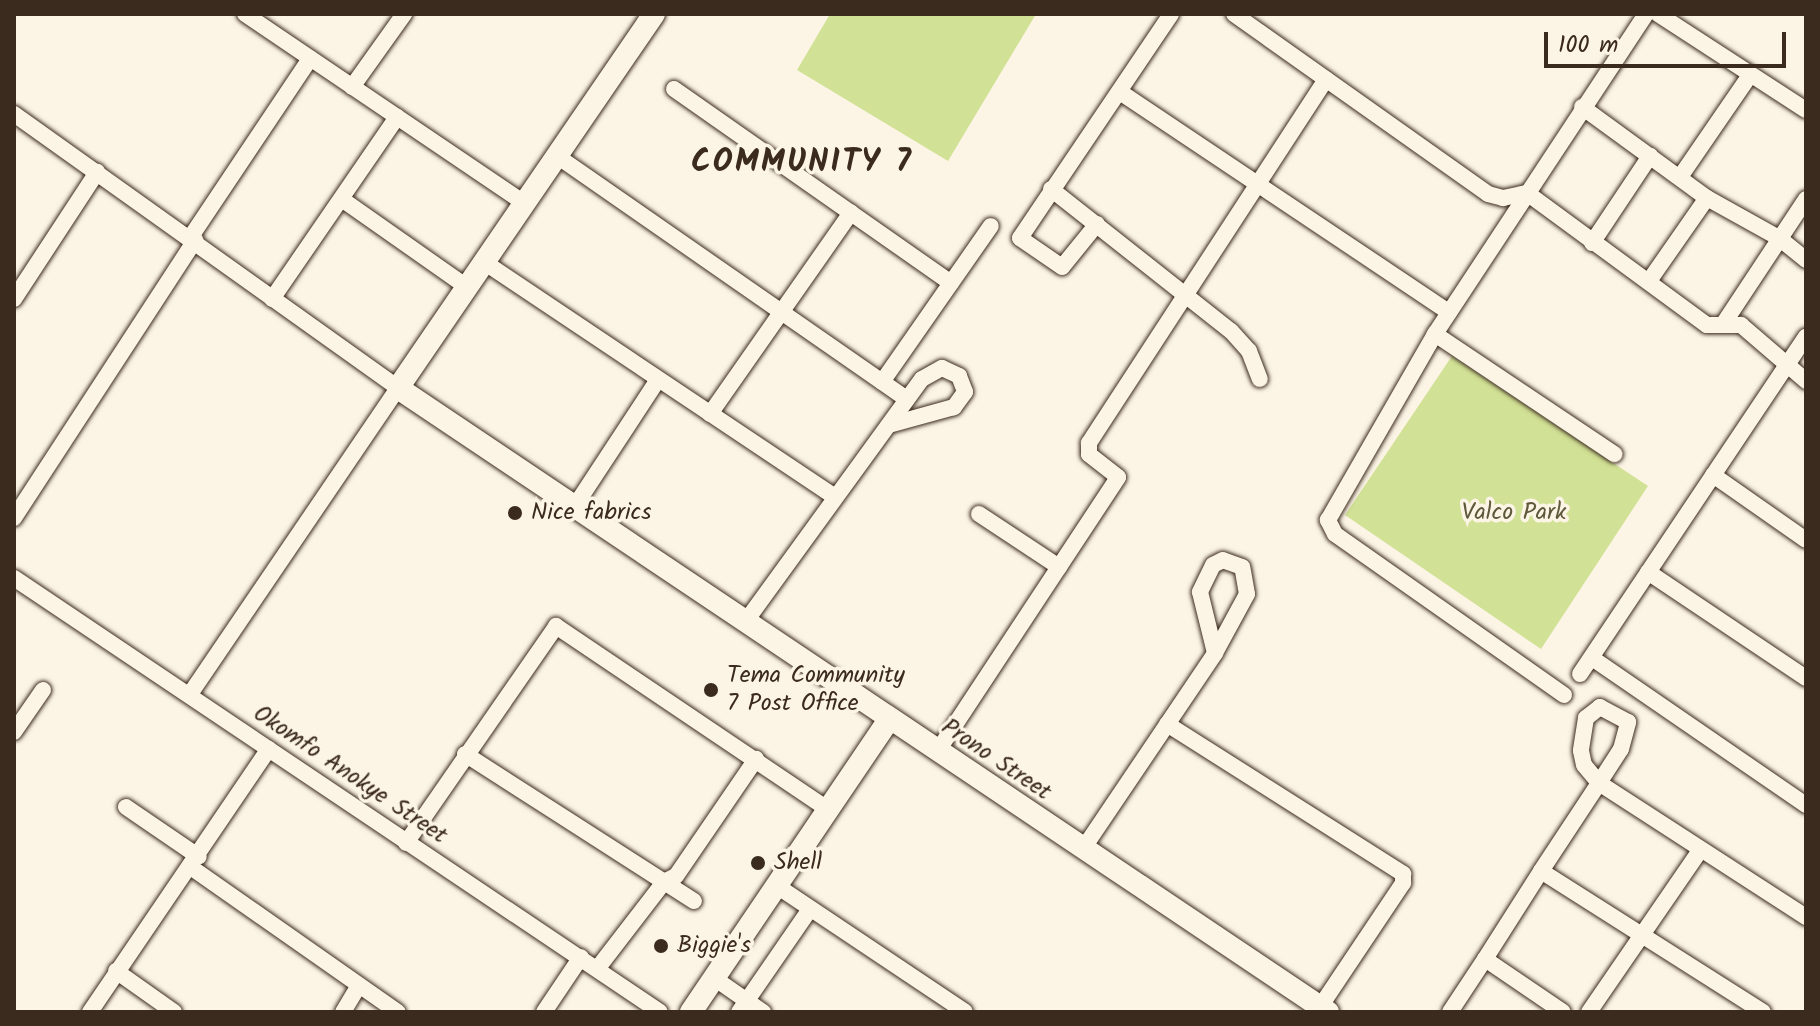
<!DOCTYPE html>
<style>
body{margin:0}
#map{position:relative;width:1820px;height:1026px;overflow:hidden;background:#fcf5e5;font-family:Kalam,sans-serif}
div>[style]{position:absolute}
.green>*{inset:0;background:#d1e195}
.roads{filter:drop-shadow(0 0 2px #3b2a1e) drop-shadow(0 0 2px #3b2a1e)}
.street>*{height:16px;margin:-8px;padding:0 8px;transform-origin:8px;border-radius:8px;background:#fcf5e5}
.secondary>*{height:22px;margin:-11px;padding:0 11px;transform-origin:11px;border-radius:11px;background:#fcf5e5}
.dots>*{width:22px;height:22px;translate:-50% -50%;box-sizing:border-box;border:4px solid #fcf5e5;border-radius:50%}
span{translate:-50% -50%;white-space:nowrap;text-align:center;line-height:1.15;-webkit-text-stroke:7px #fcf5e5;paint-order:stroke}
.poi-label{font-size:24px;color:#3b2a1e}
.left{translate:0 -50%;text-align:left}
.park-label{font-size:24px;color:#60583c}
.street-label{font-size:24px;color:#3b2a1e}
.district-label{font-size:32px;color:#3b2a1e;font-weight:700;letter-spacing:2px}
.frame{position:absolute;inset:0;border:16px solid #3b2a1e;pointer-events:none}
.scale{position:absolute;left:1544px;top:32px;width:242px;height:36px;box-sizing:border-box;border:4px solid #3b2a1e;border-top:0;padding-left:10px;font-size:24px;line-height:28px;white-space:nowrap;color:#3b2a1e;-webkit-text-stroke:6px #fcf5e5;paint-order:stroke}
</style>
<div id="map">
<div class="green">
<div style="clip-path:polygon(830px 14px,1036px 14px,948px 161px,797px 70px)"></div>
<div style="clip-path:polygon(1452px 356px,1648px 486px,1541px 649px,1345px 515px)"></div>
</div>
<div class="roads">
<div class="street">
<div style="left:245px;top:14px;width:337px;rotate:34.1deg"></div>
<div style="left:1234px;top:14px;width:311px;rotate:35.3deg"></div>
<div style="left:1488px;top:194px;width:16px;rotate:15deg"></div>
<div style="left:1503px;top:198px;width:25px;rotate:-12deg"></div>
<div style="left:1527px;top:193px;width:223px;rotate:36.3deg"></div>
<div style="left:1707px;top:325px;width:34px"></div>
<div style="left:1741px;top:325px;width:86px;rotate:40.7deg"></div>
<div style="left:1658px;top:14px;width:176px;rotate:33deg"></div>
<div style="left:352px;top:87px;width:90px;rotate:-54.5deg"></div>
<div style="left:674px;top:89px;width:338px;rotate:35deg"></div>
<div style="left:1120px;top:92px;width:396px;rotate:33.8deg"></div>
<div style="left:1582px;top:107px;width:155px;rotate:36.1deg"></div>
<div style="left:1707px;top:198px;width:82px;rotate:29.1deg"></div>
<div style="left:1779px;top:238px;width:35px;rotate:39deg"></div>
<div style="left:14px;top:114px;width:472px;rotate:35.5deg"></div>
<div style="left:398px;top:388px;width:371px;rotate:124.2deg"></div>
<div style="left:557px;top:156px;width:426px;rotate:34.8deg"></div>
<div style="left:1680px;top:177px;width:124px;rotate:-55.5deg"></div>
<div style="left:1051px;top:189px;width:229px;rotate:38.3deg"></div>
<div style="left:1231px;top:331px;width:27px;rotate:48deg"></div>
<div style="left:1249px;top:351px;width:30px;rotate:69deg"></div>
<div style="left:343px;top:200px;width:151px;rotate:35.1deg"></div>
<div style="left:1097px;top:224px;width:55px;rotate:129.1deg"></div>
<div style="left:1062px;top:267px;width:51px;rotate:-145.4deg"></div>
<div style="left:1020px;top:238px;width:270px;rotate:-56deg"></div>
<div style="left:190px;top:238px;width:216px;rotate:-56.2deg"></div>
<div style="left:1592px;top:243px;width:105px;rotate:-56.3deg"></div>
<div style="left:484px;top:262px;width:422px;rotate:33.8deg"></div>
<div style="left:1649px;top:281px;width:101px;rotate:-55.1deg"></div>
<div style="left:14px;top:299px;width:152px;rotate:-56.8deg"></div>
<div style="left:272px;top:299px;width:221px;rotate:-55.5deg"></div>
<div style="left:1724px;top:323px;width:149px;rotate:-56.5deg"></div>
<div style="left:1435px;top:334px;width:216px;rotate:33.8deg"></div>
<div style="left:882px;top:382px;width:190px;rotate:-55.1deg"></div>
<div style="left:710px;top:414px;width:246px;rotate:-55deg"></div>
<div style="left:1713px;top:475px;width:113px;rotate:35deg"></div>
<div style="left:575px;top:506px;width:149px;rotate:-56.7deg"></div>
<div style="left:979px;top:514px;width:96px;rotate:33.5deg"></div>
<div style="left:14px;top:518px;width:332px;rotate:-56.9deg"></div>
<div style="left:1648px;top:572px;width:190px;rotate:33.9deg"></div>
<div style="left:14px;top:578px;width:778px;rotate:33.89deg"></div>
<div style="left:746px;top:621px;width:299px;rotate:-54deg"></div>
<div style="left:922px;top:379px;width:23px;rotate:-29deg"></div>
<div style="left:942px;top:368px;width:19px;rotate:25deg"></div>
<div style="left:959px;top:376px;width:17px;rotate:69deg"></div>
<div style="left:965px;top:392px;width:19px;rotate:126deg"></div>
<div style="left:954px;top:407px;width:67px;rotate:164.5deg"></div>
<div style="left:1592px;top:658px;width:260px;rotate:34.5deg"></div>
<div style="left:1580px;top:674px;width:406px;rotate:-56.2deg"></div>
<div style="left:1564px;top:695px;width:280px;rotate:-144.9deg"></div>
<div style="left:1335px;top:534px;width:16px;rotate:-117deg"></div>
<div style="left:1328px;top:520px;width:215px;rotate:-60.1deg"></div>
<div style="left:1435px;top:334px;width:383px;rotate:-56.6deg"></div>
<div style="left:1167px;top:724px;width:280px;rotate:32.4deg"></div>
<div style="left:1403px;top:874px;width:9px;rotate:90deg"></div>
<div style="left:1403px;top:883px;width:149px;rotate:123.8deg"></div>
<div style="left:14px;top:732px;width:51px;rotate:-55.4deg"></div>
<div style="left:937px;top:752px;width:329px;rotate:-56.6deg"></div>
<div style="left:1118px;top:477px;width:37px;rotate:-142deg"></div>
<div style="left:1089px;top:454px;width:11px;rotate:-90deg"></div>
<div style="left:1089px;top:443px;width:434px;rotate:-56.9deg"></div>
<div style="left:465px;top:754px;width:272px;rotate:32.7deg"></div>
<div style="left:126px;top:807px;width:88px;rotate:34.4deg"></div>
<div style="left:406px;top:843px;width:264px;rotate:-55.3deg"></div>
<div style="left:556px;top:626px;width:329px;rotate:34deg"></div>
<div style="left:1083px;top:849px;width:236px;rotate:-56deg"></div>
<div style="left:1215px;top:653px;width:67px;rotate:-61.5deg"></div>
<div style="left:1247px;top:594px;width:27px;rotate:-100deg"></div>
<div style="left:1242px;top:567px;width:20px;rotate:-160deg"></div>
<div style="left:1223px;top:560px;width:11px;rotate:153deg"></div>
<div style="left:1213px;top:565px;width:30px;rotate:116deg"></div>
<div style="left:1200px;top:592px;width:63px;rotate:76.2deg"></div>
<div style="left:192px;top:868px;width:251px;rotate:35deg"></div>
<div style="left:1541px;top:871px;width:263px;rotate:32.4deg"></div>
<div style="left:777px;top:886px;width:226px;rotate:33.8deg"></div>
<div style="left:1485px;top:959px;width:94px;rotate:34.2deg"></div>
<div style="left:597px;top:969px;width:110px;rotate:-52.4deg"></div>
<div style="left:664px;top:882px;width:13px;rotate:-27deg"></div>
<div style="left:676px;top:876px;width:142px;rotate:-55.6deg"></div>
<div style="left:116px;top:971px;width:71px;rotate:35.3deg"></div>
<div style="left:714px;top:978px;width:60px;rotate:34.8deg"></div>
<div style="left:90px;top:1012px;width:318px;rotate:-55.8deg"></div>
<div style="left:343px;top:1012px;width:31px;rotate:-59deg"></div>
<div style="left:544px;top:1012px;width:66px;rotate:-56.1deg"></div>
<div style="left:739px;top:1012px;width:125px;rotate:-55.4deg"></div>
<div style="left:1450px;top:1012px;width:64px;rotate:-56.6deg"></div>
<div style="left:1485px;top:959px;width:104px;rotate:-57.5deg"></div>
<div style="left:1541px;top:871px;width:105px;rotate:-56.6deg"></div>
<div style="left:1599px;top:783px;width:40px;rotate:-57.1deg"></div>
<div style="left:1621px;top:749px;width:28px;rotate:-75deg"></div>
<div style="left:1628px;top:722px;width:32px;rotate:-152deg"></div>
<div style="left:1600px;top:707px;width:18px;rotate:142deg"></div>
<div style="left:1586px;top:718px;width:33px;rotate:99deg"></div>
<div style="left:1581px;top:751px;width:14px;rotate:78deg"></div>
<div style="left:1584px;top:765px;width:23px;rotate:50deg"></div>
<div style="left:1599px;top:783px;width:247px;rotate:32.9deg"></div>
<div style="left:1589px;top:1012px;width:194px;rotate:-55.5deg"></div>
</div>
<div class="secondary">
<div style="left:654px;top:14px;width:453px;rotate:124.4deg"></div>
<div style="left:398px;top:388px;width:1120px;rotate:33.86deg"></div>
<div style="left:691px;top:1012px;width:353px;rotate:-55.9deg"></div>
</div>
</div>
<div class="dots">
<div style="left:515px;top:513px;background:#3b2a1e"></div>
<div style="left:711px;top:690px;background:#3b2a1e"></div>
<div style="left:758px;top:863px;background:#3b2a1e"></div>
<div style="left:661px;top:946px;background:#3b2a1e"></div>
</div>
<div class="poi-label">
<span class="left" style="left:531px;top:513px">Nice fabrics</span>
<span class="left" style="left:727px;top:690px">Tema Community<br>7 Post Office</span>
<span class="left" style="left:774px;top:863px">Shell</span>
<span class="left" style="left:677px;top:946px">Biggie's</span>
</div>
<div class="park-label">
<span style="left:1514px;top:513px">Valco Park</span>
</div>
<div class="street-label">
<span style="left:996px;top:760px;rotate:34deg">Prono Street</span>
<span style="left:350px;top:775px;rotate:34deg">Okomfo Anokye Street</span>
</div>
<div class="district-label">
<span style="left:802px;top:163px">COMMUNITY 7</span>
</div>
<div class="frame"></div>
<div class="scale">100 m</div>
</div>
